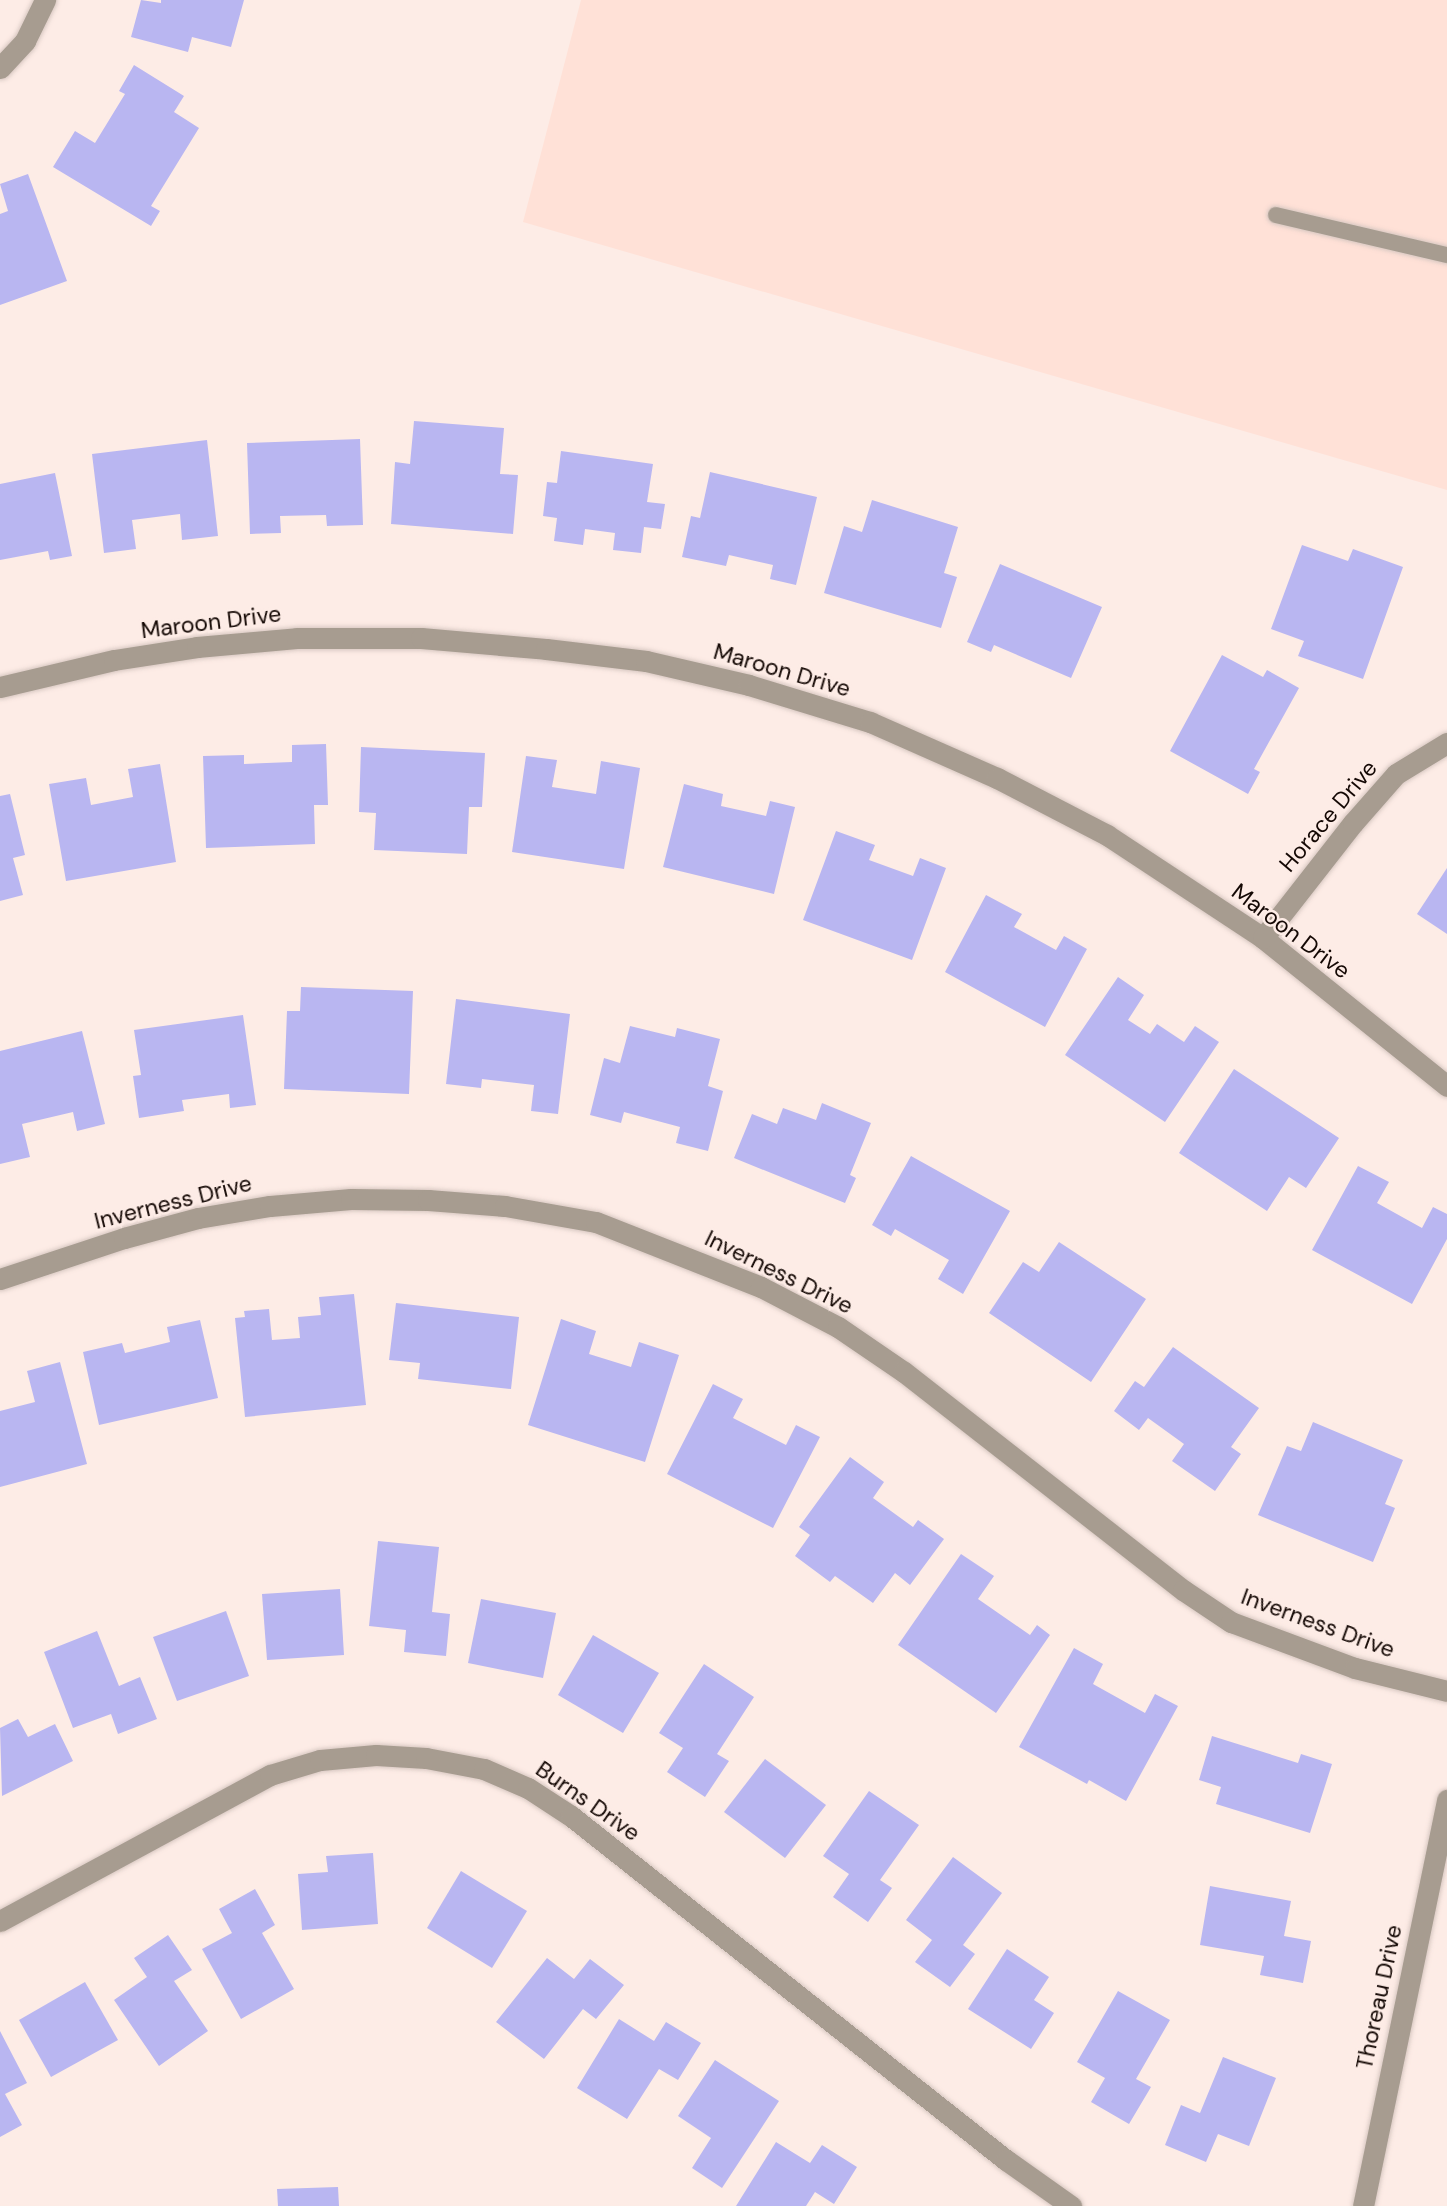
<!DOCTYPE html>
<style>
body{margin:0}
#map{position:relative;width:1447px;height:2206px;overflow:hidden;background:#fdece6;font-family:"DM Sans",sans-serif}
div>[style]{position:absolute}
.built>*{inset:0;background:#ffe1d7}
.building>*{inset:0;background:#b9b6f1}
.roads{filter:drop-shadow(0 0 2px #d8c8c2) drop-shadow(0 0 2px #d8c8c2)}
.lane>*{height:16px;margin:-8px;padding:0 8px;transform-origin:8px;border-radius:8px;background:#a79c90}
.street>*{height:21px;margin:-10.5px;padding:0 10.5px;transform-origin:10.5px;border-radius:10.5px;background:#a79c90}
span{translate:-50% -50%;white-space:nowrap;text-align:center;line-height:1.15;-webkit-text-stroke:5px #fdece6;paint-order:stroke}
.street-label{font-size:23px;color:#140804}
</style>
<div id="map">
<div class="built">
<div style="clip-path:polygon(581px 0,1447px 0,1447px 490px,523px 222px)"></div>
</div>
<div class="building">
<div style="clip-path:polygon(141px 0,161px 3px,161px 0,244px 0,231px 47px,192px 37px,188px 52px,131px 37px)"></div>
<div style="clip-path:polygon(134px 65px,184px 96px,174px 112px,199px 128px,151px 206px,160px 211px,151px 226px,53px 167px,75px 131px,95px 143px,125px 94px,119px 91px)"></div>
<div style="clip-path:polygon(28px 174px,67px 281px,0 305px,0 214px,8px 211px,0 184px)"></div>
<div style="clip-path:polygon(414px 421px,504px 428px,500px 474px,518px 475px,513px 534px,391px 524px,395px 462px,410px 464px)"></div>
<div style="clip-path:polygon(360px 439px,363px 525px,327px 526px,326px 515px,280px 516px,281px 533px,250px 534px,247px 443px)"></div>
<div style="clip-path:polygon(207px 440px,218px 536px,182px 540px,180px 514px,132px 520px,136px 549px,104px 553px,92px 454px)"></div>
<div style="clip-path:polygon(561px 451px,653px 464px,647px 502px,665px 504px,661px 529px,644px 527px,641px 553px,613px 550px,615px 533px,585px 529px,583px 545px,554px 541px,557px 518px,543px 516px,547px 482px,557px 483px)"></div>
<div style="clip-path:polygon(710px 472px,817px 497px,796px 585px,770px 579px,773px 565px,729px 555px,726px 566px,682px 557px,691px 516px,700px 518px)"></div>
<div style="clip-path:polygon(55px 473px,72px 556px,50px 560px,48px 551px,0 560px,0 484px)"></div>
<div style="clip-path:polygon(872px 500px,958px 527px,944px 573px,957px 577px,941px 628px,824px 593px,844px 526px,862px 532px)"></div>
<div style="clip-path:polygon(1302px 545px,1348px 561px,1353px 549px,1403px 567px,1363px 679px,1298px 656px,1304px 641px,1271px 629px)"></div>
<div style="clip-path:polygon(1000px 564px,1102px 607px,1071px 678px,994px 645px,991px 652px,967px 642px)"></div>
<div style="clip-path:polygon(1222px 655px,1263px 677px,1267px 670px,1299px 688px,1254px 769px,1260px 772px,1248px 794px,1170px 751px)"></div>
<div style="clip-path:polygon(326px 744px,328px 805px,314px 805px,315px 844px,206px 848px,203px 756px,244px 755px,244px 764px,292px 762px,292px 745px)"></div>
<div style="clip-path:polygon(361px 747px,485px 753px,482px 807px,469px 807px,467px 854px,374px 850px,376px 813px,359px 812px)"></div>
<div style="clip-path:polygon(526px 756px,557px 760px,552px 787px,596px 794px,601px 761px,640px 768px,624px 869px,512px 852px)"></div>
<div style="clip-path:polygon(160px 764px,176px 862px,66px 881px,49px 784px,86px 778px,91px 805px,133px 797px,128px 769px)"></div>
<div style="clip-path:polygon(684px 784px,723px 794px,721px 806px,766px 816px,770px 801px,795px 807px,774px 894px,663px 867px)"></div>
<div style="clip-path:polygon(10px 794px,25px 855px,13px 858px,23px 895px,0 901px,0 796px)"></div>
<div style="clip-path:polygon(836px 831px,875px 845px,869px 860px,913px 876px,920px 858px,946px 868px,912px 960px,803px 920px)"></div>
<div style="clip-path:polygon(1447px 868px,1447px 934px,1417px 914px)"></div>
<div style="clip-path:polygon(986px 895px,1022px 914px,1014px 927px,1056px 950px,1064px 936px,1087px 949px,1045px 1027px,945px 972px)"></div>
<div style="clip-path:polygon(1118px 977px,1144px 995px,1128px 1020px,1150px 1034px,1157px 1024px,1184px 1042px,1195px 1026px,1219px 1042px,1165px 1122px,1065px 1055px)"></div>
<div style="clip-path:polygon(301px 987px,413px 991px,409px 1094px,284px 1089px,287px 1011px,300px 1011px)"></div>
<div style="clip-path:polygon(456px 999px,570px 1014px,558px 1114px,531px 1111px,534px 1085px,482px 1079px,481px 1088px,446px 1084px)"></div>
<div style="clip-path:polygon(243px 1015px,256px 1105px,230px 1108px,229px 1094px,182px 1100px,184px 1111px,139px 1118px,133px 1076px,141px 1075px,134px 1030px)"></div>
<div style="clip-path:polygon(630px 1026px,675px 1037px,677px 1028px,720px 1039px,708px 1086px,723px 1091px,708px 1151px,676px 1143px,680px 1127px,624px 1112px,621px 1123px,590px 1115px,604px 1058px,620px 1063px)"></div>
<div style="clip-path:polygon(82px 1031px,105px 1124px,77px 1131px,73px 1112px,22px 1124px,30px 1157px,0 1164px,0 1051px)"></div>
<div style="clip-path:polygon(1234px 1069px,1339px 1138px,1306px 1188px,1289px 1177px,1267px 1211px,1179px 1153px)"></div>
<div style="clip-path:polygon(822px 1103px,871px 1123px,850px 1175px,856px 1178px,845px 1203px,734px 1158px,752px 1114px,777px 1124px,783px 1108px,816px 1120px)"></div>
<div style="clip-path:polygon(911px 1156px,1010px 1211px,963px 1294px,938px 1279px,949px 1260px,895px 1229px,891px 1236px,872px 1225px)"></div>
<div style="clip-path:polygon(1358px 1166px,1389px 1182px,1377px 1203px,1422px 1228px,1433px 1207px,1447px 1214px,1447px 1239px,1412px 1304px,1312px 1250px)"></div>
<div style="clip-path:polygon(1059px 1242px,1146px 1299px,1091px 1382px,989px 1313px,1023px 1262px,1039px 1272px)"></div>
<div style="clip-path:polygon(354px 1294px,366px 1405px,245px 1417px,235px 1318px,245px 1317px,244px 1311px,269px 1309px,272px 1340px,300px 1338px,298px 1317px,321px 1315px,319px 1297px)"></div>
<div style="clip-path:polygon(396px 1303px,519px 1317px,511px 1389px,418px 1379px,420px 1363px,389px 1360px)"></div>
<div style="clip-path:polygon(561px 1319px,596px 1331px,589px 1354px,631px 1367px,639px 1342px,679px 1355px,645px 1462px,528px 1425px)"></div>
<div style="clip-path:polygon(200px 1320px,218px 1398px,99px 1425px,83px 1352px,122px 1343px,125px 1353px,170px 1342px,167px 1327px)"></div>
<div style="clip-path:polygon(1173px 1347px,1259px 1408px,1231px 1447px,1241px 1454px,1215px 1491px,1172px 1461px,1184px 1444px,1148px 1418px,1139px 1430px,1114px 1411px,1135px 1381px,1144px 1387px)"></div>
<div style="clip-path:polygon(60px 1362px,87px 1464px,0 1487px,0 1411px,35px 1402px,27px 1371px)"></div>
<div style="clip-path:polygon(713px 1384px,743px 1399px,733px 1418px,786px 1445px,796px 1425px,820px 1437px,773px 1528px,667px 1474px)"></div>
<div style="clip-path:polygon(1313px 1422px,1403px 1460px,1385px 1504px,1395px 1508px,1373px 1562px,1258px 1515px,1287px 1446px,1301px 1451px)"></div>
<div style="clip-path:polygon(850px 1457px,884px 1482px,873px 1498px,913px 1527px,918px 1520px,944px 1539px,910px 1585px,895px 1573px,873px 1603px,835px 1576px,830px 1582px,795px 1556px,810px 1535px,799px 1527px)"></div>
<div style="clip-path:polygon(378px 1541px,439px 1547px,432px 1612px,450px 1614px,446px 1656px,404px 1652px,406px 1630px,369px 1626px)"></div>
<div style="clip-path:polygon(961px 1554px,994px 1576px,978px 1599px,1030px 1635px,1037px 1625px,1050px 1635px,996px 1713px,898px 1645px)"></div>
<div style="clip-path:polygon(340px 1589px,344px 1655px,267px 1660px,262px 1594px)"></div>
<div style="clip-path:polygon(481px 1599px,556px 1613px,543px 1678px,468px 1663px)"></div>
<div style="clip-path:polygon(226px 1611px,249px 1676px,177px 1701px,153px 1637px)"></div>
<div style="clip-path:polygon(97px 1631px,119px 1686px,140px 1677px,157px 1719px,118px 1734px,111px 1714px,73px 1728px,44px 1652px)"></div>
<div style="clip-path:polygon(593px 1635px,659px 1673px,623px 1733px,558px 1695px)"></div>
<div style="clip-path:polygon(1074px 1648px,1103px 1664px,1093px 1684px,1145px 1713px,1155px 1694px,1178px 1706px,1126px 1801px,1089px 1780px,1087px 1784px,1019px 1747px)"></div>
<div style="clip-path:polygon(704px 1664px,754px 1697px,717px 1754px,729px 1761px,705px 1797px,667px 1772px,683px 1748px,659px 1733px)"></div>
<div style="clip-path:polygon(18px 1719px,28px 1737px,55px 1724px,73px 1761px,2px 1796px,0 1728px)"></div>
<div style="clip-path:polygon(1212px 1736px,1298px 1763px,1301px 1754px,1332px 1764px,1310px 1833px,1216px 1804px,1221px 1787px,1199px 1780px)"></div>
<div style="clip-path:polygon(765px 1759px,826px 1805px,785px 1858px,724px 1812px)"></div>
<div style="clip-path:polygon(869px 1791px,919px 1825px,880px 1880px,892px 1888px,868px 1922px,833px 1897px,849px 1874px,823px 1856px)"></div>
<div style="clip-path:polygon(373px 1853px,378px 1924px,302px 1930px,298px 1874px,328px 1872px,326px 1856px)"></div>
<div style="clip-path:polygon(953px 1857px,1002px 1893px,963px 1945px,975px 1954px,950px 1987px,915px 1962px,932px 1940px,906px 1920px)"></div>
<div style="clip-path:polygon(461px 1871px,527px 1911px,492px 1968px,427px 1928px)"></div>
<div style="clip-path:polygon(1210px 1886px,1291px 1901px,1284px 1936px,1311px 1941px,1303px 1983px,1260px 1975px,1264px 1956px,1200px 1945px)"></div>
<div style="clip-path:polygon(255px 1889px,275px 1925px,262px 1933px,294px 1989px,241px 2019px,202px 1949px,232px 1933px,219px 1909px)"></div>
<div style="clip-path:polygon(168px 1935px,192px 1970px,174px 1981px,208px 2031px,159px 2066px,114px 2000px,147px 1977px,134px 1958px)"></div>
<div style="clip-path:polygon(1007px 1949px,1049px 1977px,1034px 2000px,1054px 2013px,1031px 2049px,968px 2009px)"></div>
<div style="clip-path:polygon(547px 1958px,574px 1979px,590px 1959px,624px 1985px,596px 2019px,583px 2009px,544px 2059px,496px 2022px)"></div>
<div style="clip-path:polygon(85px 1982px,118px 2040px,51px 2077px,19px 2020px)"></div>
<div style="clip-path:polygon(1118px 1991px,1170px 2020px,1136px 2079px,1151px 2087px,1129px 2124px,1091px 2102px,1105px 2078px,1077px 2062px)"></div>
<div style="clip-path:polygon(619px 2019px,654px 2041px,666px 2022px,701px 2043px,678px 2080px,659px 2069px,627px 2119px,577px 2088px)"></div>
<div style="clip-path:polygon(0 2031px,27px 2083px,5px 2094px,22px 2125px,0 2137px)"></div>
<div style="clip-path:polygon(1223px 2057px,1276px 2078px,1249px 2146px,1218px 2134px,1206px 2162px,1165px 2145px,1181px 2105px,1200px 2113px)"></div>
<div style="clip-path:polygon(715px 2060px,779px 2101px,722px 2188px,692px 2168px,711px 2138px,678px 2116px)"></div>
<div style="clip-path:polygon(776px 2142px,810px 2163px,822px 2145px,857px 2167px,834px 2204px,815px 2192px,806px 2206px,736px 2206px)"></div>
<div style="clip-path:polygon(338px 2187px,339px 2206px,278px 2206px,277px 2189px)"></div>
</div>
<div class="roads">
<div class="lane">
<div style="left:1276px;top:215px;width:176px;rotate:13.2deg"></div>
</div>
<div class="street">
<div style="left:0;top:68px;width:37px;rotate:-47deg"></div>
<div style="left:25px;top:41px;width:46px;rotate:-64deg"></div>
<div style="left:0;top:687px;width:117px;rotate:-13.3deg"></div>
<div style="left:114px;top:660px;width:84px;rotate:-8.9deg"></div>
<div style="left:197px;top:647px;width:100px;rotate:-5.1deg"></div>
<div style="left:297px;top:638px;width:124px"></div>
<div style="left:421px;top:638px;width:125px;rotate:5deg"></div>
<div style="left:546px;top:649px;width:101px;rotate:6.8deg"></div>
<div style="left:646px;top:661px;width:106px;rotate:13.1deg"></div>
<div style="left:749px;top:685px;width:127px;rotate:17deg"></div>
<div style="left:870px;top:722px;width:139px;rotate:23.8deg"></div>
<div style="left:997px;top:778px;width:124px;rotate:27.4deg"></div>
<div style="left:1107px;top:835px;width:187px;rotate:33.4deg"></div>
<div style="left:1263px;top:938px;width:236px;rotate:38.8deg"></div>
<div style="left:1263px;top:938px;width:146px;rotate:-52deg"></div>
<div style="left:1353px;top:823px;width:65px;rotate:-48.7deg"></div>
<div style="left:1396px;top:774px;width:60px;rotate:-31.3deg"></div>
<div style="left:0;top:1279px;width:131px;rotate:-18.3deg"></div>
<div style="left:124px;top:1238px;width:77px;rotate:-15.1deg"></div>
<div style="left:198px;top:1218px;width:73px;rotate:-9.5deg"></div>
<div style="left:270px;top:1206px;width:81px;rotate:-4.9deg"></div>
<div style="left:351px;top:1199px;width:77px;rotate:0.7deg"></div>
<div style="left:428px;top:1200px;width:77px;rotate:4.5deg"></div>
<div style="left:505px;top:1206px;width:92px;rotate:10deg"></div>
<div style="left:596px;top:1222px;width:177px;rotate:21.5deg"></div>
<div style="left:761px;top:1287px;width:87px;rotate:27.5deg"></div>
<div style="left:838px;top:1327px;width:80px;rotate:34.3deg"></div>
<div style="left:904px;top:1372px;width:354px;rotate:38deg"></div>
<div style="left:1183px;top:1590px;width:58px;rotate:33.7deg"></div>
<div style="left:1231px;top:1622px;width:132px;rotate:20.4deg"></div>
<div style="left:1355px;top:1668px;width:95px;rotate:14deg"></div>
<div style="left:0;top:1921px;width:307px;rotate:-28.4deg"></div>
<div style="left:270px;top:1775px;width:52px;rotate:-16.7deg"></div>
<div style="left:320px;top:1760px;width:56px;rotate:-5.1deg"></div>
<div style="left:376px;top:1755px;width:50px;rotate:3.4deg"></div>
<div style="left:426px;top:1758px;width:59px;rotate:10.7deg"></div>
<div style="left:484px;top:1769px;width:48px;rotate:23.4deg"></div>
<div style="left:528px;top:1788px;width:51px;rotate:33.1deg"></div>
<div style="left:571px;top:1816px;width:555px;rotate:38.34deg"></div>
<div style="left:1006px;top:2160px;width:80px;rotate:35.3deg"></div>
<div style="left:1363px;top:2206px;width:415px;rotate:-78.3deg"></div>
</div>
</div>
<div class="street-label">
<span style="left:211px;top:622px;rotate:-7deg">Maroon Drive</span>
<span style="left:782px;top:670px;rotate:16deg">Maroon Drive</span>
<span style="left:1328px;top:816px;rotate:-50deg">Horace Drive</span>
<span style="left:1291px;top:931px;rotate:37deg">Maroon Drive</span>
<span style="left:173px;top:1202px;rotate:-14deg">Inverness Drive</span>
<span style="left:779px;top:1272px;rotate:26deg">Inverness Drive</span>
<span style="left:1318px;top:1623px;rotate:20deg">Inverness Drive</span>
<span style="left:588px;top:1801px;rotate:35deg">Burns Drive</span>
<span style="left:1379px;top:1997px;rotate:-78deg">Thoreau Drive</span>
</div>
</div>
